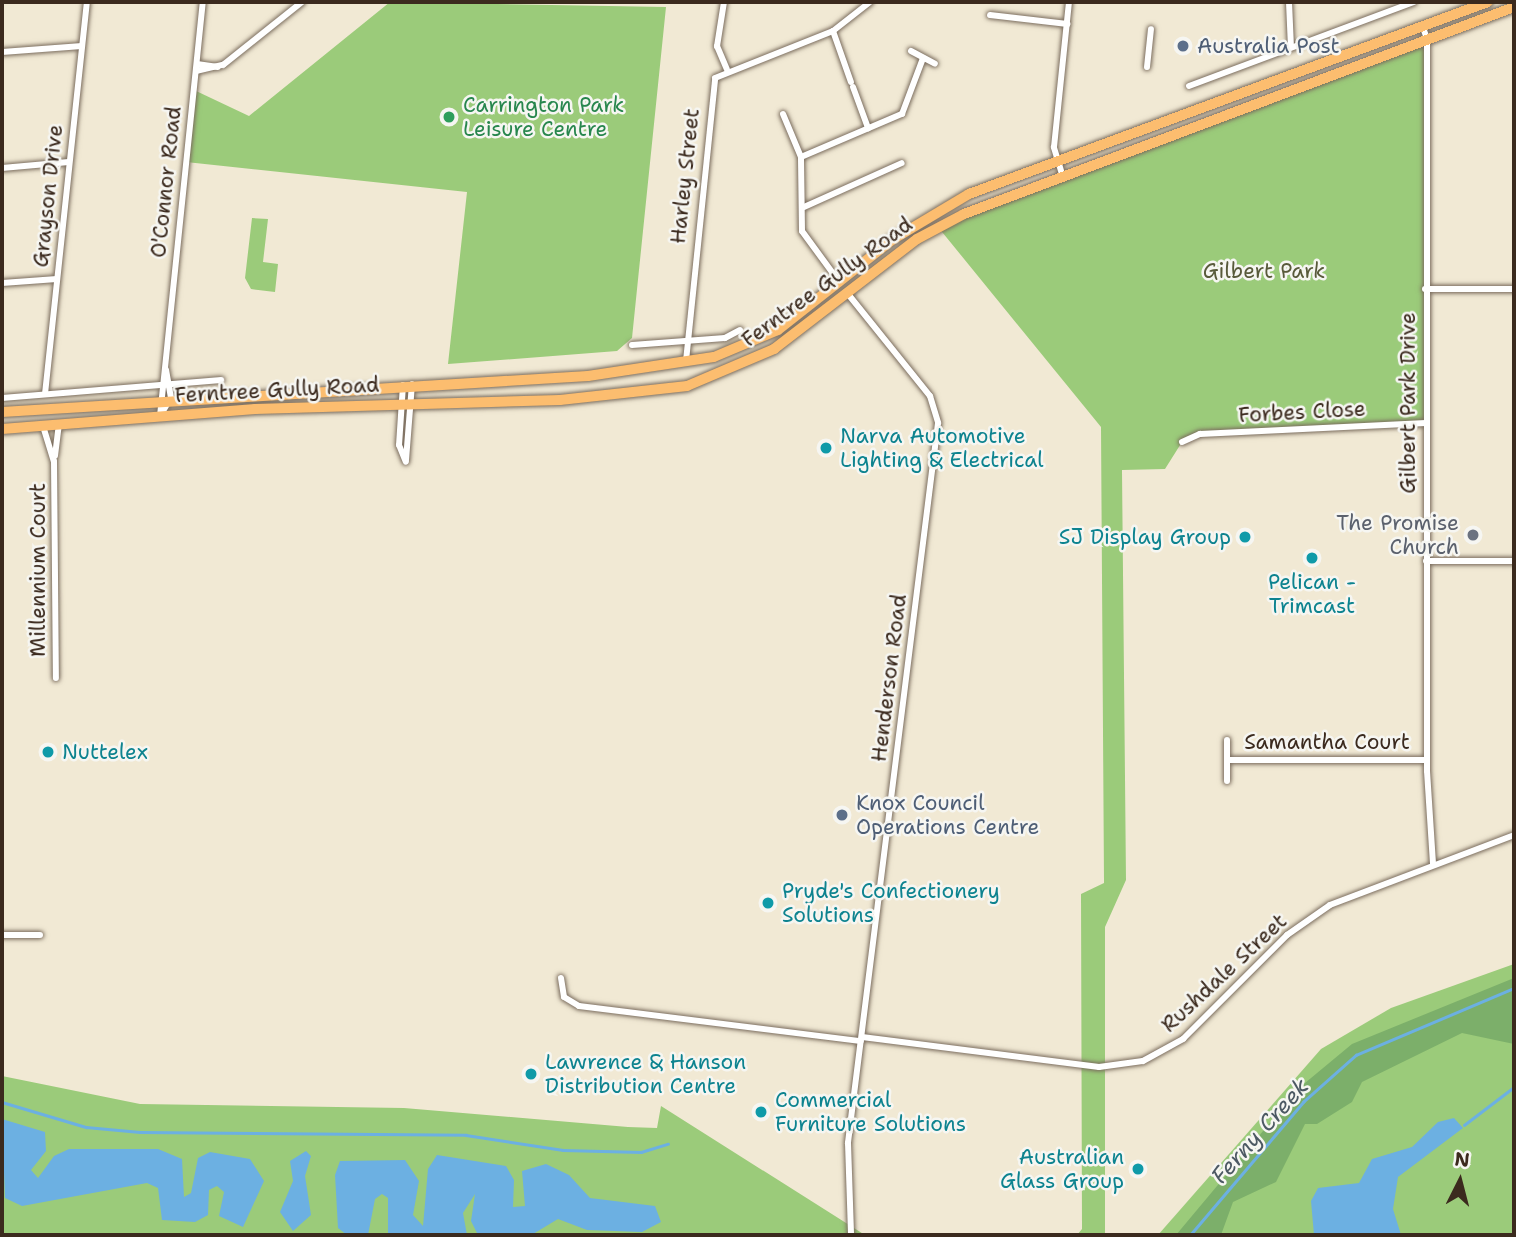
<!DOCTYPE html>
<style>
body{margin:0}
#map{position:relative;width:1516px;height:1237px;overflow:hidden;background:#f1e9d4;font-family:"Shantell Sans",sans-serif}
div>[style]{position:absolute}
.green>*{inset:0;background:#9bcb7a}
.forest>*{inset:0;background:#7caf6a}
.water>*{inset:0;background:#6cb0e2}
.stream>*{height:2.5px;margin:-1.25px;padding:0 1.25px;transform-origin:1.25px;border-radius:1.25px;background:#6cb0e2}
.roads{filter:drop-shadow(0 0 2px #7b6d5e) drop-shadow(0 0 2px #7b6d5e)}
.street>*{height:6px;margin:-3px;padding:0 3px;transform-origin:3px;border-radius:3px;background:#fff}
.primary>*{height:10px;margin:-5px;padding:0 5px;transform-origin:5px;border-radius:5px;background:#fcbd6f}
.dots>*{width:19px;height:19px;translate:-50% -50%;box-sizing:border-box;border:4px solid #f6f6f2;border-radius:50%}
span{translate:-50% -50%;white-space:nowrap;text-align:center;line-height:1.15;-webkit-text-stroke:5px #f6f6f2;paint-order:stroke}
.service-label{font-size:21px;color:#4e5e75}
.left{translate:0 -50%;text-align:left}
.leisure-label{font-size:21px;color:#27864d}
.street-label{font-size:21px;color:#3b2a1e}
.park-label{font-size:21px;color:#585a3a}
.culture-label{font-size:21px;color:#0d838f}
.right{translate:-100% -50%;text-align:right}
.worship-label{font-size:21px;color:#5b616d}
.water-label{font-size:23px;color:#4c5963;font-style:italic}
.frame{position:absolute;inset:0;border:4px solid #3b2a1e;pointer-events:none}
.north{position:absolute;left:1425px;top:1146px;width:70px;height:70px;-webkit-text-stroke:5px #f6f6f2;paint-order:stroke;rotate:6deg;font-size:19px;font-weight:700;line-height:28px;text-align:center;color:#3b2a1e}
.north::after{content:'';display:block;margin:auto;width:24px;height:32px;background:#3b2a1e;clip-path:polygon(50% 0,100% 100%,50% 72%,0 100%)}
</style>
<div id="map">
<div class="green">
<div style="clip-path:polygon(390px 2px,666px 7px,632px 338px,617px 351px,448px 364px,467px 192px,186px 162px,194px 90px,249px 116px)"></div>
<div style="clip-path:polygon(1427px 39px,1426px 423px,1200px 434px,1182px 442px,1165px 469px,1122px 470px,1126px 880px,1105px 927px,1105px 1235px,1077px 1235px,1082px 1229px,1081px 894px,1104px 883px,1101px 427px,938px 227px)"></div>
<div style="clip-path:polygon(252px 218px,268px 219px,263px 262px,278px 264px,275px 292px,251px 289px,245px 278px)"></div>
<div style="clip-path:polygon(1514px 964px,1514px 1235px,1158px 1235px,1321px 1049px,1391px 1008px)"></div>
<div style="clip-path:polygon(2px 1076px,140px 1104px,404px 1108px,628px 1127px,657px 1128px,661px 1106px,865px 1235px,2px 1235px)"></div>
</div>
<div class="forest">
<div style="clip-path:polygon(1514px 978px,1514px 1044px,1462px 1033px,1362px 1082px,1352px 1102px,1317px 1124px,1305px 1124px,1276px 1182px,1233px 1202px,1221px 1235px,1176px 1235px,1299px 1088px,1352px 1044px)"></div>
</div>
<div class="water">
<div style="clip-path:polygon(1454px 1118px,1463px 1128px,1398px 1177px,1393px 1209px,1401px 1235px,1314px 1235px,1311px 1201px,1318px 1188px,1359px 1183px,1372px 1159px,1412px 1147px,1438px 1122px)"></div>
<div style="clip-path:polygon(2px 1119px,45px 1132px,46px 1151px,31px 1170px,38px 1178px,54px 1156px,69px 1149px,158px 1149px,182px 1159px,184px 1197px,191px 1193px,198px 1158px,210px 1152px,250px 1159px,264px 1181px,243px 1227px,219px 1216px,224px 1192px,217px 1186px,209px 1190px,208px 1215px,195px 1222px,162px 1220px,158px 1188px,147px 1183px,22px 1206px,5px 1198px)"></div>
<div style="clip-path:polygon(306px 1151px,311px 1156px,305px 1176px,311px 1215px,293px 1231px,280px 1212px,293px 1181px,290px 1161px)"></div>
<div style="clip-path:polygon(437px 1155px,506px 1166px,514px 1180px,513px 1207px,525px 1206px,522px 1171px,546px 1164px,569px 1175px,590px 1198px,655px 1206px,661px 1222px,642px 1232px,587px 1230px,558px 1219px,533px 1234px,478px 1235px,471px 1221px,475px 1194px,463px 1213px,467px 1235px,388px 1235px,388px 1198px,382px 1194px,375px 1199px,368px 1235px,347px 1235px,338px 1228px,335px 1175px,340px 1161px,405px 1160px,419px 1181px,413px 1215px,423px 1226px,428px 1169px)"></div>
</div>
<div class="stream">
<div style="left:2px;top:1102px;width:88px;rotate:16.6deg"></div>
<div style="left:86px;top:1127px;width:54px;rotate:5.3deg"></div>
<div style="left:140px;top:1132px;width:326px;rotate:0.5deg"></div>
<div style="left:466px;top:1135px;width:98px;rotate:8.8deg"></div>
<div style="left:563px;top:1150px;width:78px;rotate:1.5deg"></div>
<div style="left:641px;top:1152px;width:28px;rotate:-17deg"></div>
<div style="left:1464px;top:1125px;width:63px;rotate:-37.2deg"></div>
<div style="left:1190px;top:1235px;width:175px;rotate:-49.6deg"></div>
<div style="left:1303px;top:1102px;width:71px;rotate:-41.6deg"></div>
<div style="left:1356px;top:1055px;width:172px;rotate:-23deg"></div>
</div>
<div class="roads">
<div class="street">
<div style="left:724px;top:2px;width:45px;rotate:99deg"></div>
<div style="left:717px;top:46px;width:25px;rotate:67deg"></div>
<div style="left:1289px;top:2px;width:45px;rotate:87.5deg"></div>
<div style="left:990px;top:15px;width:78px;rotate:6.7deg"></div>
<div style="left:1422px;top:25px;width:15px;rotate:70deg"></div>
<div style="left:1427px;top:39px;width:732px;rotate:90deg"></div>
<div style="left:1427px;top:771px;width:93px;rotate:86.3deg"></div>
<div style="left:833px;top:31px;width:54px;rotate:70.6deg"></div>
<div style="left:911px;top:51px;width:27px;rotate:28deg"></div>
<div style="left:2px;top:52px;width:80px;rotate:-4.3deg"></div>
<div style="left:197px;top:64px;width:21px;rotate:8deg"></div>
<div style="left:1147px;top:67px;width:38px;rotate:-84deg"></div>
<div style="left:196px;top:71px;width:28px;rotate:-13deg"></div>
<div style="left:223px;top:65px;width:101px;rotate:-38.6deg"></div>
<div style="left:1189px;top:86px;width:240px;rotate:-20.5deg"></div>
<div style="left:853px;top:87px;width:44px;rotate:69.9deg"></div>
<div style="left:783px;top:114px;width:47px;rotate:67.3deg"></div>
<div style="left:2px;top:168px;width:67px;rotate:-5.1deg"></div>
<div style="left:1062px;top:174px;width:28px;rotate:-107deg"></div>
<div style="left:1054px;top:147px;width:146px;rotate:-84.1deg"></div>
<div style="left:804px;top:207px;width:107px;rotate:-24.2deg"></div>
<div style="left:2px;top:283px;width:55px;rotate:-4.2deg"></div>
<div style="left:840px;top:283px;width:64px;rotate:-126.2deg"></div>
<div style="left:802px;top:231px;width:74px;rotate:-90.8deg"></div>
<div style="left:801px;top:157px;width:110px;rotate:-23.1deg"></div>
<div style="left:902px;top:114px;width:60px;rotate:-69.4deg"></div>
<div style="left:1425px;top:289px;width:89px"></div>
<div style="left:848px;top:294px;width:131px;rotate:51.2deg"></div>
<div style="left:930px;top:396px;width:28px;rotate:73deg"></div>
<div style="left:938px;top:423px;width:726px;rotate:97.13deg"></div>
<div style="left:848px;top:1143px;width:92px;rotate:88.1deg"></div>
<div style="left:632px;top:345px;width:93px;rotate:-4.3deg"></div>
<div style="left:725px;top:338px;width:17px;rotate:-28deg"></div>
<div style="left:686px;top:361px;width:284px;rotate:-84.1deg"></div>
<div style="left:715px;top:78px;width:127px;rotate:-21.7deg"></div>
<div style="left:833px;top:31px;width:47px;rotate:-38.1deg"></div>
<div style="left:403px;top:385px;width:60px;rotate:93.8deg"></div>
<div style="left:399px;top:445px;width:18px;rotate:68deg"></div>
<div style="left:45px;top:394px;width:394px;rotate:-83.9deg"></div>
<div style="left:2px;top:398px;width:220px;rotate:-4.7deg"></div>
<div style="left:160px;top:416px;width:416px;rotate:-84.1deg"></div>
<div style="left:160px;top:416px;width:21px;rotate:-59deg"></div>
<div style="left:171px;top:398px;width:29px;rotate:-100deg"></div>
<div style="left:43px;top:426px;width:37px;rotate:73deg"></div>
<div style="left:54px;top:461px;width:217px;rotate:89.5deg"></div>
<div style="left:1182px;top:442px;width:20px;rotate:-24deg"></div>
<div style="left:1200px;top:434px;width:226px;rotate:-2.8deg"></div>
<div style="left:55px;top:456px;width:32px;rotate:-83deg"></div>
<div style="left:406px;top:460px;width:76px;rotate:-85.5deg"></div>
<div style="left:1426px;top:561px;width:88px"></div>
<div style="left:1227px;top:760px;width:200px"></div>
<div style="left:1227px;top:781px;width:41px;rotate:-90deg"></div>
<div style="left:2px;top:935px;width:38px"></div>
<div style="left:561px;top:978px;width:19px;rotate:81deg"></div>
<div style="left:564px;top:997px;width:17px;rotate:31deg"></div>
<div style="left:579px;top:1006px;width:284px;rotate:7.1deg"></div>
<div style="left:862px;top:1037px;width:239px;rotate:7.2deg"></div>
<div style="left:1099px;top:1067px;width:44px;rotate:-7.8deg"></div>
<div style="left:1143px;top:1061px;width:46px;rotate:-28.8deg"></div>
<div style="left:1183px;top:1039px;width:147px;rotate:-45deg"></div>
<div style="left:1287px;top:935px;width:52px;rotate:-34.9deg"></div>
<div style="left:1330px;top:905px;width:197px;rotate:-20.8deg"></div>
</div>
<div class="primary">
<div style="left:2px;top:412px;width:587px;rotate:-3.52deg"></div>
<div style="left:588px;top:376px;width:127px;rotate:-8.6deg"></div>
<div style="left:714px;top:357px;width:69px;rotate:-22.9deg"></div>
<div style="left:778px;top:330px;width:145px;rotate:-38.3deg"></div>
<div style="left:892px;top:240px;width:90px;rotate:-30.9deg"></div>
<div style="left:969px;top:194px;width:553px;rotate:-20.3deg"></div>
<div style="left:2px;top:429px;width:254px;rotate:-4.5deg"></div>
<div style="left:255px;top:409px;width:305px;rotate:-1.7deg"></div>
<div style="left:560px;top:400px;width:128px;rotate:-6.3deg"></div>
<div style="left:687px;top:386px;width:95px;rotate:-23deg"></div>
<div style="left:774px;top:349px;width:180px;rotate:-37.6deg"></div>
<div style="left:917px;top:239px;width:53px;rotate:-28deg"></div>
<div style="left:964px;top:214px;width:588px;rotate:-20.62deg"></div>
</div>
</div>
<div class="dots">
<div style="left:1183px;top:46px;background:#5c6f8a"></div>
<div style="left:449px;top:117px;background:#2e9e5b"></div>
<div style="left:826px;top:448px;background:#0f9aa8"></div>
<div style="left:1473px;top:535px;background:#6b7280"></div>
<div style="left:1245px;top:537px;background:#0f9aa8"></div>
<div style="left:1312px;top:558px;background:#0f9aa8"></div>
<div style="left:48px;top:752px;background:#0f9aa8"></div>
<div style="left:842px;top:815px;background:#5c6f8a"></div>
<div style="left:768px;top:903px;background:#0f9aa8"></div>
<div style="left:531px;top:1074px;background:#0f9aa8"></div>
<div style="left:761px;top:1112px;background:#0f9aa8"></div>
<div style="left:1138px;top:1169px;background:#0f9aa8"></div>
</div>
<div class="service-label">
<span class="left" style="left:1197px;top:46px">Australia Post</span>
<span class="left" style="left:856px;top:815px">Knox Council<br>Operations Centre</span>
</div>
<div class="leisure-label">
<span class="left" style="left:463px;top:117px">Carrington Park<br>Leisure Centre</span>
</div>
<div class="street-label">
<span style="left:685px;top:176px;rotate:-84deg">Harley Street</span>
<span style="left:166px;top:182px;rotate:-84deg">O'Connor Road</span>
<span style="left:48px;top:196px;rotate:-84deg">Grayson Drive</span>
<span style="left:827px;top:282px;rotate:-36deg">Ferntree Gully Road</span>
<span style="left:277px;top:390px;rotate:-3deg">Ferntree Gully Road</span>
<span style="left:1408px;top:403px;rotate:-90deg">Gilbert Park Drive</span>
<span style="left:1302px;top:412px;rotate:-3deg">Forbes Close</span>
<span style="left:38px;top:570px;rotate:-90deg">Millennium Court</span>
<span style="left:889px;top:678px;rotate:-83deg">Henderson Road</span>
<span style="left:1327px;top:742px">Samantha Court</span>
<span style="left:1224px;top:973px;rotate:-43deg">Rushdale Street</span>
</div>
<div class="park-label">
<span style="left:1264px;top:271px">Gilbert Park</span>
</div>
<div class="culture-label">
<span class="left" style="left:840px;top:448px">Narva Automotive<br>Lighting &amp; Electrical</span>
<span class="right" style="left:1231px;top:537px">SJ Display Group</span>
<span style="left:1312px;top:594px">Pelican -<br>Trimcast</span>
<span class="left" style="left:62px;top:752px">Nuttelex</span>
<span class="left" style="left:782px;top:903px">Pryde's Confectionery<br>Solutions</span>
<span class="left" style="left:545px;top:1074px">Lawrence &amp; Hanson<br>Distribution Centre</span>
<span class="left" style="left:775px;top:1112px">Commercial<br>Furniture Solutions</span>
<span class="right" style="left:1124px;top:1169px">Australian<br>Glass Group</span>
</div>
<div class="worship-label">
<span class="right" style="left:1459px;top:535px">The Promise<br>Church</span>
</div>
<div class="water-label">
<span style="left:1260px;top:1131px;rotate:-48deg">Ferny Creek</span>
</div>
<div class="frame"></div>
<div class="north">N</div>
</div>
